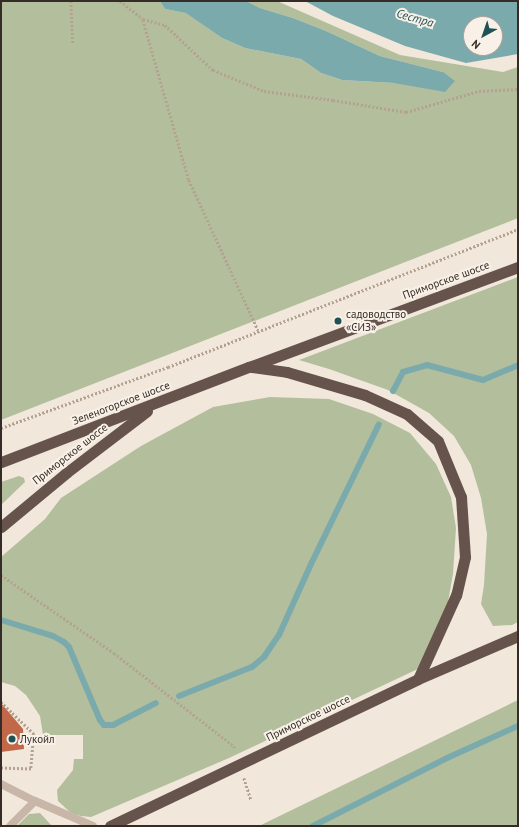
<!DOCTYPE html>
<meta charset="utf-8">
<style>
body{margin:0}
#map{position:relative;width:519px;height:827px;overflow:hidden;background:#f1e7db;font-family:"PT Sans",sans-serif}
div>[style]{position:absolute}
.green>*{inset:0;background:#b3bf9c}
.water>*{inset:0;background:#7baaad}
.stream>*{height:6px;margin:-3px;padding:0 3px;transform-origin:3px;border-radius:3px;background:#7baaad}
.building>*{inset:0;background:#c16849}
.path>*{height:2.5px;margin-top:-1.25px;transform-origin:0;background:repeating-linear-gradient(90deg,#b4a192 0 2px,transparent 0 4px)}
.service>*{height:8px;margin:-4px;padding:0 4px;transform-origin:4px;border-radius:4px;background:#c8b7a8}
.trunk>*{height:11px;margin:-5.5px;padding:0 5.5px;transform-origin:5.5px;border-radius:5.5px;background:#66544c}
.dots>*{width:11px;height:11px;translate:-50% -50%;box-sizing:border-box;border:2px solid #f9f1e7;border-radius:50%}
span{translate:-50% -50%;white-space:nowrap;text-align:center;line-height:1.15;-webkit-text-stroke:4px #f9f1e7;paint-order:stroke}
.street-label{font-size:11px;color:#352c28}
.poi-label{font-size:11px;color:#352c28}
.left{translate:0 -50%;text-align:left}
.water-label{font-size:12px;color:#1f5155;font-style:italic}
.frame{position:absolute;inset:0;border:2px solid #352c28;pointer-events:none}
.north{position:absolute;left:463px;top:16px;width:40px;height:40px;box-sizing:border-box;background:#f9f1e7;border:1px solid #aba29b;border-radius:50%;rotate:220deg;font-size:11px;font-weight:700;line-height:16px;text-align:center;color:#352c28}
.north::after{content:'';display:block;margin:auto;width:14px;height:18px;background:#1f5155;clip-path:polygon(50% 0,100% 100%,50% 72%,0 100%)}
</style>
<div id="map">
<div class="green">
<div style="clip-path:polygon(1px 1px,160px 1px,165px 9px,187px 13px,222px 38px,245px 48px,301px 59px,321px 73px,342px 80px,394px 83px,443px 72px,380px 56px,326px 31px,293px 18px,260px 8px,246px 1px,277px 1px,400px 55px,503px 72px,518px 67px,518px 218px,1px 420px)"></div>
<div style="clip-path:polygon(518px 277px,518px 622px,512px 625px,493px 626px,481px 604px,484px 585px,487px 534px,481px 498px,471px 465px,454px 436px,429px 413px,388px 390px,329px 369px,299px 360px)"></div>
<div style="clip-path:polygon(270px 397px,329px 399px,373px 414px,410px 433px,436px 464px,451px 497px,456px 528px,453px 574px,444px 624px,422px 667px,229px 758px,91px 817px,81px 816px,71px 813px,58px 801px,57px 790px,73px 770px,74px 759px,83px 759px,83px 735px,43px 735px,40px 716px,26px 695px,15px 686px,1px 682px,1px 557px,45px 519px,61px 498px,141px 446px,213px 407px)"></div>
<div style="clip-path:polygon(19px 476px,24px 478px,25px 482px,1px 505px,1px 482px)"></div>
<div style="clip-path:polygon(518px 700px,518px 826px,259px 826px)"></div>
<div style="clip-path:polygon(40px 813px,52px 826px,17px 826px,29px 814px)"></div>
</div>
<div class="water">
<div style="clip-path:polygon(160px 1px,246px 1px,260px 8px,293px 18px,326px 31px,380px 56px,443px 72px,455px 81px,445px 92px,394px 83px,342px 80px,321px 73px,301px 59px,245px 48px,222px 38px,186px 13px,165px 9px)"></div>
<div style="clip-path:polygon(evenodd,305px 1px,518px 1px,518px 54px,466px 63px,405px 46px,333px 16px,305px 1px,471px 24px,495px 24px,495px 48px,471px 48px,471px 24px)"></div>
</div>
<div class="stream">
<div style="left:393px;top:391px;width:21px;rotate:-62deg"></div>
<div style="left:403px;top:372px;width:25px;rotate:-16deg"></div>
<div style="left:427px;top:365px;width:58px;rotate:15deg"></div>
<div style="left:483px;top:380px;width:38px;rotate:-23deg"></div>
<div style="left:1px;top:620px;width:54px;rotate:17.1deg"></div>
<div style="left:53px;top:636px;width:13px;rotate:29deg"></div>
<div style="left:64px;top:642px;width:7px;rotate:45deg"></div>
<div style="left:69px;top:647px;width:79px;rotate:67deg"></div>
<div style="left:100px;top:720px;width:6px;rotate:51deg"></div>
<div style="left:104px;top:725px;width:9px"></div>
<div style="left:113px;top:725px;width:48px;rotate:-27.1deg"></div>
<div style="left:179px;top:696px;width:79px;rotate:-21.7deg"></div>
<div style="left:252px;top:667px;width:16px;rotate:-40deg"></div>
<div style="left:264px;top:657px;width:27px;rotate:-56deg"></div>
<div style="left:279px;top:635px;width:80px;rotate:-65.7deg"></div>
<div style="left:312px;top:562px;width:153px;rotate:-64.1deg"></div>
<div style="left:313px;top:826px;width:150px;rotate:-26.9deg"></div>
<div style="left:447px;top:758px;width:78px;rotate:-24.3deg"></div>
</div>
<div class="building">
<div style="clip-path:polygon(1px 703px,23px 729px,24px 749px,1px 752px)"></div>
</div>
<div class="path">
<div style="left:71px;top:1px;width:42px;rotate:87.3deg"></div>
<div style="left:120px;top:1px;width:29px;rotate:38deg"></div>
<div style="left:143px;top:19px;width:23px;rotate:15deg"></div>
<div style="left:165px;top:25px;width:66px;rotate:43.2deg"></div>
<div style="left:213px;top:70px;width:55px;rotate:22.4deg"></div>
<div style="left:264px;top:91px;width:70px;rotate:7.4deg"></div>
<div style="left:333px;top:100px;width:74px;rotate:9.3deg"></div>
<div style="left:406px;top:112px;width:76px;rotate:-16deg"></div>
<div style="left:479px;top:91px;width:39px;rotate:-3deg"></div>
<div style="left:143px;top:20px;width:166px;rotate:74deg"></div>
<div style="left:189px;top:180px;width:165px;rotate:65.3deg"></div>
<div style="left:1px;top:428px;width:178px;rotate:-20.1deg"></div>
<div style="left:168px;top:367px;width:376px;rotate:-21.5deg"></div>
<div style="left:1px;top:575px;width:137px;rotate:34.6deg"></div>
<div style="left:114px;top:653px;width:152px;rotate:37.8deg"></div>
<div style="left:234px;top:746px;width:4px;rotate:76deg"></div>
<div style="left:1px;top:702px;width:46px;rotate:44.1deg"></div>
<div style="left:34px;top:734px;width:35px;rotate:95deg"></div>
<div style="left:31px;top:769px;width:30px;rotate:-178deg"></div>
<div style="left:244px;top:778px;width:23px;rotate:72deg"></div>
</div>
<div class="service">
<div style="left:1px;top:784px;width:38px;rotate:27deg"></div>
<div style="left:35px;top:801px;width:35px;rotate:135deg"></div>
<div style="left:35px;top:801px;width:63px;rotate:23.3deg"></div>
</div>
<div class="trunk">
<div style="left:252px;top:367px;width:35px;rotate:8deg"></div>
<div style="left:287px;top:372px;width:81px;rotate:16.4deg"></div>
<div style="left:365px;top:395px;width:46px;rotate:24.3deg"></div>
<div style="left:407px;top:414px;width:41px;rotate:41.1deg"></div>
<div style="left:438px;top:441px;width:61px;rotate:67.7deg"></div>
<div style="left:461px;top:497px;width:60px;rotate:86.2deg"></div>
<div style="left:465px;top:557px;width:39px;rotate:103deg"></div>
<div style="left:456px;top:595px;width:92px;rotate:114.3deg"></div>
<div style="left:1px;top:462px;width:266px;rotate:-21deg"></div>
<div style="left:249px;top:367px;width:287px;rotate:-20.4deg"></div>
<div style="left:1px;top:527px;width:85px;rotate:-39.7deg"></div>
<div style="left:66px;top:473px;width:102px;rotate:-37.4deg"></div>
<div style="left:110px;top:826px;width:341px;rotate:-25.5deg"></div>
<div style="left:418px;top:679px;width:109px;rotate:-23.3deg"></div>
</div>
<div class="dots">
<div style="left:338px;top:321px;background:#1f5155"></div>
<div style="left:12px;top:739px;background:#1f5155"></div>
</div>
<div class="street-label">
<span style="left:446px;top:280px;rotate:-20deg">Приморское шоссе</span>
<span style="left:121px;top:403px;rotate:-21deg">Зеленогорское шоссе</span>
<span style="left:70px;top:454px;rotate:-38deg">Приморское шоссе</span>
<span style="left:308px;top:718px;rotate:-26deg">Приморское шоссе</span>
</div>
<div class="poi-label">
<span class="left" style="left:346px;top:321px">садоводство<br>«СИЗ»</span>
<span class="left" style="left:20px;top:739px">Лукойл</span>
</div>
<div class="water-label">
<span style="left:415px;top:18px;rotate:16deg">Сестра</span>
</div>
<div class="frame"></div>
<div class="north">N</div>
</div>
